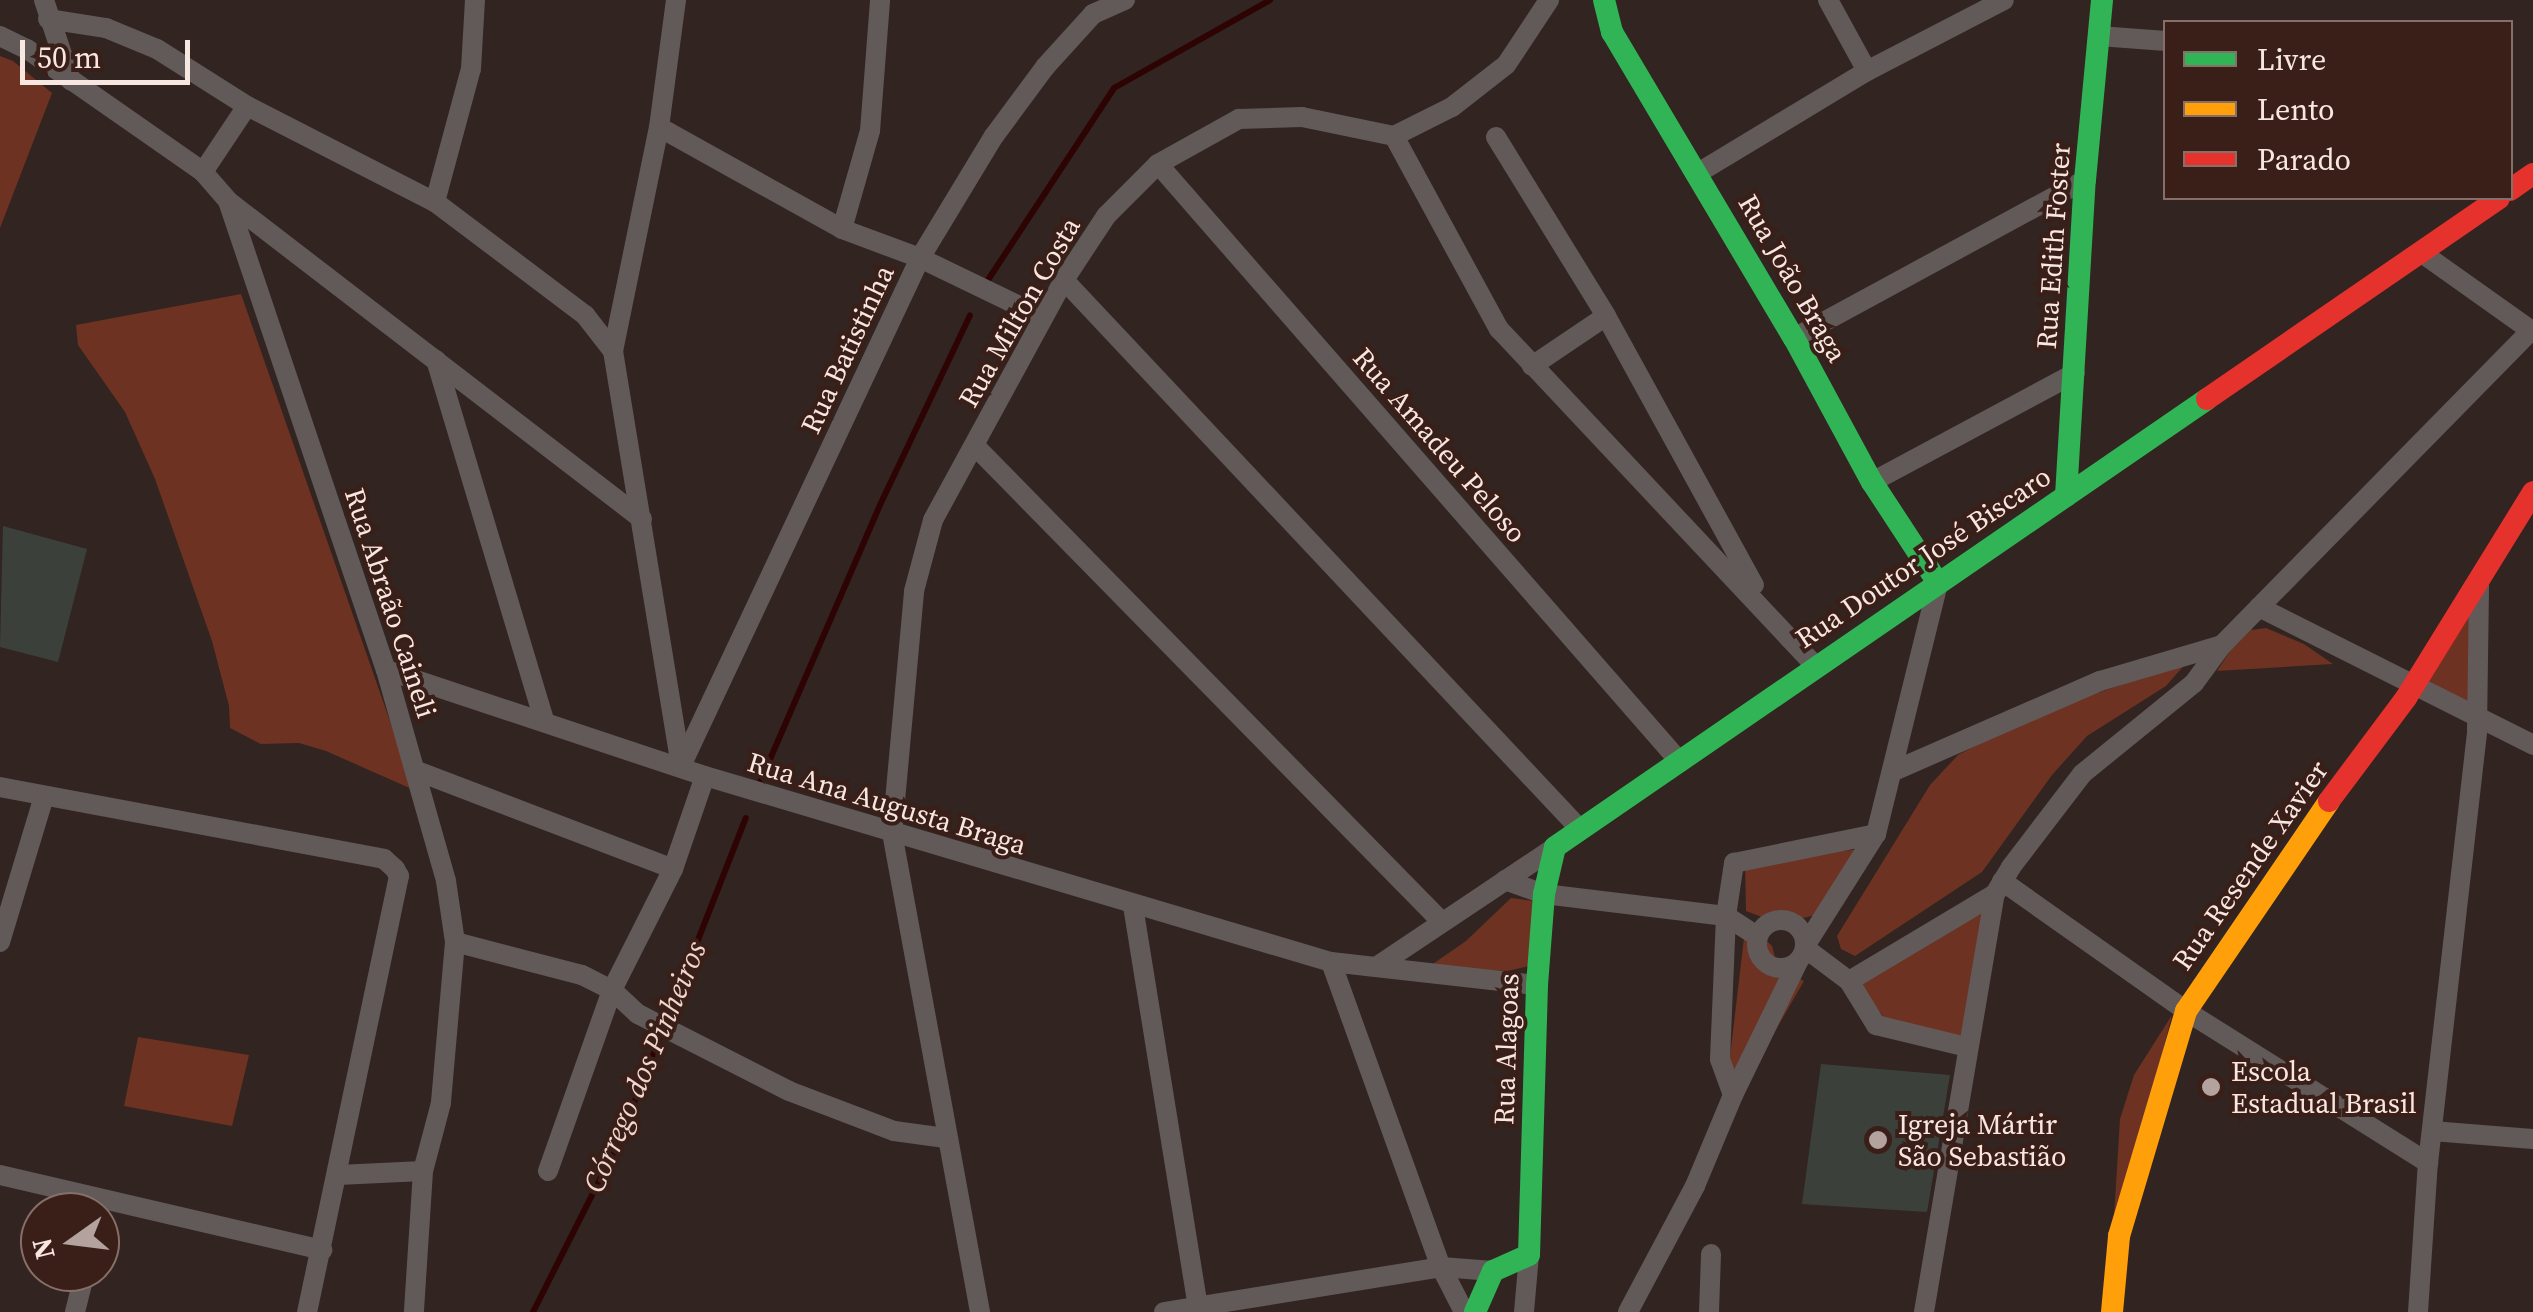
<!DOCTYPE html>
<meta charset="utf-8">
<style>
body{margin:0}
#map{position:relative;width:2533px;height:1312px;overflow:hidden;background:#322420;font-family:"Source Serif 4",serif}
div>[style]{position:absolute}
.green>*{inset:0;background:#6d3222}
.stream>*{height:6px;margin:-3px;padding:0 3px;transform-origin:3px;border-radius:3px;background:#2d0303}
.building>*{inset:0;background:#3b413a}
.street>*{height:20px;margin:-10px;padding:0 10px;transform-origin:10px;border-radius:10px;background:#615a58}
.street>.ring{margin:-10px;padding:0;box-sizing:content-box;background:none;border:20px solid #615a58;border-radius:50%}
.fast>*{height:22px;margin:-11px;padding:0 11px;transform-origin:11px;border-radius:11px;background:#30b455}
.slow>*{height:22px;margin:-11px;padding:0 11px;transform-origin:11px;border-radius:11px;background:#ff9f0a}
.jam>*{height:22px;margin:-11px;padding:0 11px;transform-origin:11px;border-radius:11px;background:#e5322d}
.dots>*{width:28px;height:28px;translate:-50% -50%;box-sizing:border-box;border:5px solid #3a1f18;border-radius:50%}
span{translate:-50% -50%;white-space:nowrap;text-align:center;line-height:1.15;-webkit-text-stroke:8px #3a1f18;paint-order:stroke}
.street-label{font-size:28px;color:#f8e6e0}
.poi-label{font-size:28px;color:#f8e6e0}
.left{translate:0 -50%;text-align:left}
.water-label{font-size:30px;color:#f1d6ce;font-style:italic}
.legend{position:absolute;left:2163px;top:20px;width:350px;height:180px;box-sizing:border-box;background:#3a1f18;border:2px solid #866f68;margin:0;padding:12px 18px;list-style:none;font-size:30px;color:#f8e6e0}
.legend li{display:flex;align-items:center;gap:20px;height:50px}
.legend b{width:50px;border:2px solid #866f68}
.north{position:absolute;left:20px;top:1192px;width:100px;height:100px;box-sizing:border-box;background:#3a1f18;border:2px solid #866f68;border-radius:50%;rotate:256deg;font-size:28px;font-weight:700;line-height:40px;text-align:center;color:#f8e6e0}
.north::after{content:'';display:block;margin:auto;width:35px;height:45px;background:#b3a29d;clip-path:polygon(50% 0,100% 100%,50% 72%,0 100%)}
.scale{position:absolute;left:20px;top:40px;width:170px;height:45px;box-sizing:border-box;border:5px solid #f8e6e0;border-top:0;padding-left:12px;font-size:30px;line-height:35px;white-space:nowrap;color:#f8e6e0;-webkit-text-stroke:8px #3a1f18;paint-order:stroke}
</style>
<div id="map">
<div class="green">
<div style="clip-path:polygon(0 56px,13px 61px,52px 93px,0 228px)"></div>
<div style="clip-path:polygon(241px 294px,414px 790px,326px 751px,299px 743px,261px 744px,230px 728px,229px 706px,212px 641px,155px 479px,125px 412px,78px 345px,76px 325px)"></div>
<div style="clip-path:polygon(2475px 590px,2472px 708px,2420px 686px)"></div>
<div style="clip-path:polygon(2266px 628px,2304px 644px,2333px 664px,2217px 671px,2243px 631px)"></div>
<div style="clip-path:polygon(2187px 662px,2166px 686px,2087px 736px,2052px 775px,1982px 872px,1855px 956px,1841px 949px,1837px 936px,1930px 785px,1958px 755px,2036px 714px)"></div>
<div style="clip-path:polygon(1872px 848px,1815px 915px,1781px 924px,1746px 911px,1745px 861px)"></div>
<div style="clip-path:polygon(1511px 898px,1533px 901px,1529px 966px,1507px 971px,1427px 968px,1466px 941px)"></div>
<div style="clip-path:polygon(1987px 904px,1962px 1041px,1890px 1026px,1858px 982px)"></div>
<div style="clip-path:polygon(1746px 921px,1772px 946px,1778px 968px,1804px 981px,1741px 1090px,1729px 1065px)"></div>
<div style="clip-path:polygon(2172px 1015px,2112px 1250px,2120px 1119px,2134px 1075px)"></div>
<div style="clip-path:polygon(138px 1037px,249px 1055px,232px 1126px,124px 1106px)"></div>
</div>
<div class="stream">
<div style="left:986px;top:283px;width:233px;rotate:-56.7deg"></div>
<div style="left:1114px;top:88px;width:179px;rotate:-29.4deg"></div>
<div style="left:758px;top:787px;width:305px;rotate:-66.6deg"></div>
<div style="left:879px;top:507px;width:212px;rotate:-64.6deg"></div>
<div style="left:533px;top:1312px;width:188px;rotate:-63.2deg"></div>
<div style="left:618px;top:1144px;width:350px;rotate:-68.6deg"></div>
</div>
<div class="building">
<div style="clip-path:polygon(3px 526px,87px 549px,58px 662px,0 647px)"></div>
<div style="clip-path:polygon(1821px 1064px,1950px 1075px,1927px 1212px,1802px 1204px)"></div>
</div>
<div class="street">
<div style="left:44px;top:0;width:85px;rotate:71.6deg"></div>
<div style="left:676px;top:0;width:128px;rotate:97.6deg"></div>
<div style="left:659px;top:127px;width:229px;rotate:101.6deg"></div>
<div style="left:613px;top:351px;width:421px;rotate:80.7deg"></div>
<div style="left:1828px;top:0;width:81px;rotate:61.2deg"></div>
<div style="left:48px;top:19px;width:59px;rotate:8.8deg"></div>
<div style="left:106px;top:28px;width:55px;rotate:22.4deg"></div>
<div style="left:157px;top:49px;width:107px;rotate:32.3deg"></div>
<div style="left:247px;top:106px;width:211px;rotate:27.1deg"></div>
<div style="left:435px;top:202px;width:188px;rotate:37deg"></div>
<div style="left:585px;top:315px;width:46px;rotate:52.1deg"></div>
<div style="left:0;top:36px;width:30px;rotate:26deg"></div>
<div style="left:27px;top:49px;width:215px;rotate:34.9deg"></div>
<div style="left:203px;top:172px;width:38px;rotate:49deg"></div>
<div style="left:228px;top:201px;width:495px;rotate:71.4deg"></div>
<div style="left:386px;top:670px;width:219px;rotate:74.1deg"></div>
<div style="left:446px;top:881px;width:62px;rotate:81.6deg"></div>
<div style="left:455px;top:942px;width:162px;rotate:95deg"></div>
<div style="left:441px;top:1103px;width:70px;rotate:104.8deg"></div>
<div style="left:423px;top:1171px;width:141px;rotate:93.7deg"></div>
<div style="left:2099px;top:36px;width:67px;rotate:4.3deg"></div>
<div style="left:659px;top:127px;width:210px;rotate:29.1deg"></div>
<div style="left:842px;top:229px;width:83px;rotate:20.4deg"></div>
<div style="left:920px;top:258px;width:136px;rotate:25.8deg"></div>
<div style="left:1394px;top:136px;width:220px;rotate:61.5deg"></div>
<div style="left:1499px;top:329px;width:463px;rotate:46.8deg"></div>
<div style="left:1496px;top:137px;width:210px;rotate:58.4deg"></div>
<div style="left:1606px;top:316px;width:307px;rotate:61.2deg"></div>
<div style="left:1158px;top:164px;width:794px;rotate:48.88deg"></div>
<div style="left:203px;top:172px;width:79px;rotate:-56.3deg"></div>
<div style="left:1698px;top:173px;width:197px;rotate:-31.1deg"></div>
<div style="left:1867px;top:71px;width:154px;rotate:-27.4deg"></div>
<div style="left:228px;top:201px;width:522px;rotate:37.53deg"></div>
<div style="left:435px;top:202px;width:138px;rotate:-74.9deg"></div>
<div style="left:471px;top:69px;width:69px;rotate:-86.7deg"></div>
<div style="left:842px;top:229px;width:102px;rotate:-74.1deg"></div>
<div style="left:870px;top:131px;width:131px;rotate:-85.6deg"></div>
<div style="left:2422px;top:253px;width:136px;rotate:35.4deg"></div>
<div style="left:1064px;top:280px;width:752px;rotate:46.78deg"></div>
<div style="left:1794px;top:338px;width:331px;rotate:-28.5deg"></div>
<div style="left:436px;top:360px;width:377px;rotate:73.3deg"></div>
<div style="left:1532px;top:366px;width:89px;rotate:-34deg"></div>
<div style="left:975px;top:446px;width:665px;rotate:45.55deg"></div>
<div style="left:1872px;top:482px;width:230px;rotate:-28.2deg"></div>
<div style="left:2259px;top:607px;width:307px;rotate:26.7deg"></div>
<div style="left:386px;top:670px;width:336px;rotate:18.4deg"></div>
<div style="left:705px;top:776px;width:653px;rotate:16.55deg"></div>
<div style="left:1331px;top:962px;width:207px;rotate:6.4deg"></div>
<div style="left:681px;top:766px;width:561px;rotate:-64.8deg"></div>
<div style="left:920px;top:258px;width:143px;rotate:-58.8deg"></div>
<div style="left:994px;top:136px;width:86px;rotate:-53.5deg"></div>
<div style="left:1045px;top:67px;width:72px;rotate:-47.8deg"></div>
<div style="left:1093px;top:14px;width:35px;rotate:-24deg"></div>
<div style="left:1896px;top:770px;width:223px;rotate:-23.6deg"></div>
<div style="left:2100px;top:681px;width:127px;rotate:-16.4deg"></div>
<div style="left:417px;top:771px;width:274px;rotate:20.9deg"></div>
<div style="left:0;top:787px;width:391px;rotate:10.6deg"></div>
<div style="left:384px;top:859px;width:15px;rotate:42deg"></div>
<div style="left:395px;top:869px;width:8px;rotate:60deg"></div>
<div style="left:399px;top:876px;width:446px;rotate:101.9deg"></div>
<div style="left:1505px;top:880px;width:41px;rotate:19.7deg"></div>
<div style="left:1544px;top:894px;width:183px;rotate:6.9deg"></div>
<div style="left:1726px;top:916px;width:37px;rotate:33deg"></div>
<div style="left:2002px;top:881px;width:225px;rotate:35.2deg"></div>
<div style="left:2186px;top:1011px;width:286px;rotate:32.1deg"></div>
<div style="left:1133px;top:906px;width:411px;rotate:80.8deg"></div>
<div class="ring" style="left:1757px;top:920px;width:28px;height:28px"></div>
<div style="left:0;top:942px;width:152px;rotate:-73.2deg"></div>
<div style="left:455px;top:942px;width:131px;rotate:14.6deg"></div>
<div style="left:582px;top:975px;width:34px;rotate:27deg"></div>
<div style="left:612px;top:990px;width:35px;rotate:43deg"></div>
<div style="left:638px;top:1014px;width:169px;rotate:27deg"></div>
<div style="left:789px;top:1091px;width:112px;rotate:20.9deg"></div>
<div style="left:894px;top:1131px;width:52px;rotate:7.7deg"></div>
<div style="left:1807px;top:943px;width:129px;rotate:-57.7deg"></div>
<div style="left:1876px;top:834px;width:259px;rotate:-76.1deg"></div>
<div style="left:1805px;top:948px;width:55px;rotate:36.9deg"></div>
<div style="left:1849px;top:981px;width:52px;rotate:58.5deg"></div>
<div style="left:1876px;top:1025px;width:94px;rotate:13.6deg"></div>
<div style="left:1331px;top:962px;width:324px;rotate:70.2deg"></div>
<div style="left:1441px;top:1267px;width:51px;rotate:62.9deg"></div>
<div style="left:1379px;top:965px;width:212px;rotate:-33.8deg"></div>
<div style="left:1849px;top:981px;width:170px;rotate:-30.8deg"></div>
<div style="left:1733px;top:1095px;width:38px;rotate:-110deg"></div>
<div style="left:1720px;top:1059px;width:143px;rotate:-87.6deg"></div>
<div style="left:1726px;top:916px;width:54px;rotate:-81.4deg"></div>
<div style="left:1734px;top:863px;width:145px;rotate:-11.5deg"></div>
<div style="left:2432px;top:1131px;width:101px;rotate:4.5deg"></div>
<div style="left:548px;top:1171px;width:192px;rotate:-70.5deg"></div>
<div style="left:612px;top:990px;width:136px;rotate:-63.2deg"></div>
<div style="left:673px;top:869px;width:98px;rotate:-71deg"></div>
<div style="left:0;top:1175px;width:331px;rotate:13.1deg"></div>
<div style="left:338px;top:1175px;width:85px;rotate:-2.7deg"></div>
<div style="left:75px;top:1312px;width:41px;rotate:-76deg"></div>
<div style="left:980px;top:1312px;width:486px;rotate:-100.4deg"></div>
<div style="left:892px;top:834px;width:244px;rotate:-84.8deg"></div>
<div style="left:914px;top:591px;width:73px;rotate:-75deg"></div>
<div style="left:933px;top:520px;width:273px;rotate:-61.4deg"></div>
<div style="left:1064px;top:280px;width:77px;rotate:-56.7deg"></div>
<div style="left:1106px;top:216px;width:74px;rotate:-45deg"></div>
<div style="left:1158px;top:164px;width:93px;rotate:-29.1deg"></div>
<div style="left:1239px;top:119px;width:63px;rotate:-1.8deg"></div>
<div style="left:1302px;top:117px;width:94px;rotate:11.7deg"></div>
<div style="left:1394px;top:136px;width:65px;rotate:-26.6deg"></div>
<div style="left:1452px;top:107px;width:68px;rotate:-37.9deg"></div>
<div style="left:1506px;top:65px;width:78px;rotate:-56.5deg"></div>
<div style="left:1164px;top:1312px;width:281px;rotate:-9.2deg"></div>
<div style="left:1441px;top:1267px;width:52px;rotate:4.4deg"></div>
<div style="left:1524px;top:1312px;width:57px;rotate:-85deg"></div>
<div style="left:1628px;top:1312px;width:143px;rotate:-62deg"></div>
<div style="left:1695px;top:1186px;width:99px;rotate:-67.3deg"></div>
<div style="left:1733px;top:1095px;width:148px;rotate:-64deg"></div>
<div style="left:1709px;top:1312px;width:58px;rotate:-88deg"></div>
<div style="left:1924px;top:1312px;width:424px;rotate:-80.4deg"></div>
<div style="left:1995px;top:894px;width:31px;rotate:-59deg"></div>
<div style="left:2011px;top:867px;width:117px;rotate:-52.6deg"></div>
<div style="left:2082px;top:774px;width:144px;rotate:-39.1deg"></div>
<div style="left:2194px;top:683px;width:47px;rotate:-53.6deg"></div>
<div style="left:2222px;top:645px;width:441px;rotate:-45.5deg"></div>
<div style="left:2418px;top:1312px;width:149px;rotate:-86.2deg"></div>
<div style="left:2428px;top:1163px;width:435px;rotate:-83.5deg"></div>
<div style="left:2477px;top:731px;width:149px;rotate:-89.2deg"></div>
</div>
<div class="fast">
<div style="left:1604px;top:0;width:33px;rotate:76deg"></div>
<div style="left:1612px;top:32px;width:356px;rotate:59.3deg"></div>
<div style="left:1794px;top:338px;width:164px;rotate:61.6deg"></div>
<div style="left:1872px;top:482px;width:121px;rotate:56.8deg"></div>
<div style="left:2066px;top:496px;width:317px;rotate:-86.6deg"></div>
<div style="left:2085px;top:180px;width:181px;rotate:-84.6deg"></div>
<div style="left:1475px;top:1312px;width:45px;rotate:-66.3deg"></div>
<div style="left:1493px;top:1271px;width:39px;rotate:-24deg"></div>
<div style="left:1529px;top:1255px;width:270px;rotate:-88.3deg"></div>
<div style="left:1537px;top:985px;width:91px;rotate:-85.6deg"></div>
<div style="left:1544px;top:894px;width:48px;rotate:-76.8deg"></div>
<div style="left:1555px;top:847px;width:791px;rotate:-34.49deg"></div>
</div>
<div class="slow">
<div style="left:2112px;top:1312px;width:76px;rotate:-84.7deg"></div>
<div style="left:2119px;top:1236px;width:235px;rotate:-73.4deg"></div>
<div style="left:2186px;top:1011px;width:254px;rotate:-55.7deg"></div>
</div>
<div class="jam">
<div style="left:2510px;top:190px;width:28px;rotate:-35deg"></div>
<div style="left:2207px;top:399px;width:354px;rotate:-34.5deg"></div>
<div style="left:2329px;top:801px;width:129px;rotate:-53.2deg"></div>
<div style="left:2406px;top:698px;width:242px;rotate:-58.3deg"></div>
</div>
<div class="dots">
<div style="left:2211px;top:1087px;background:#b3a29d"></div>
<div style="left:1878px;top:1140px;background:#b3a29d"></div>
</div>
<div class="street-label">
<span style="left:2053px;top:246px;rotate:-86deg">Rua Edith Foster</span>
<span style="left:1793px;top:278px;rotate:60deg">Rua João Braga</span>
<span style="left:1019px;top:312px;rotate:-60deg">Rua Milton Costa</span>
<span style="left:847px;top:349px;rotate:-65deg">Rua Batistinha</span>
<span style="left:1440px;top:445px;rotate:49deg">Rua Amadeu Peloso</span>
<span style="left:1923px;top:557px;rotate:-34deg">Rua Doutor José Biscaro</span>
<span style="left:391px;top:603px;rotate:72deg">Rua Abraão Caineli</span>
<span style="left:887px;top:803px;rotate:17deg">Rua Ana Augusta Braga</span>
<span style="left:2250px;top:865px;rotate:-55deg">Rua Resende Xavier</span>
<span style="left:1506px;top:1049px;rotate:-88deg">Rua Alagoas</span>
</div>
<div class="poi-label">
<span class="left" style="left:2231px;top:1087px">Escola<br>Estadual Brasil</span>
<span class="left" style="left:1898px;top:1140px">Igreja Mártir<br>São Sebastião</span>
</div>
<div class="water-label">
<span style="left:645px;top:1067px;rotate:-67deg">Córrego dos Pinheiros</span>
</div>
<ul class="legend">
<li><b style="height:12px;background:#30b455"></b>Livre</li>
<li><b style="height:12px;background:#ff9f0a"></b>Lento</li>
<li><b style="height:12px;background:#e5322d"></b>Parado</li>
</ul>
<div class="north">N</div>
<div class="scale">50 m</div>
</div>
